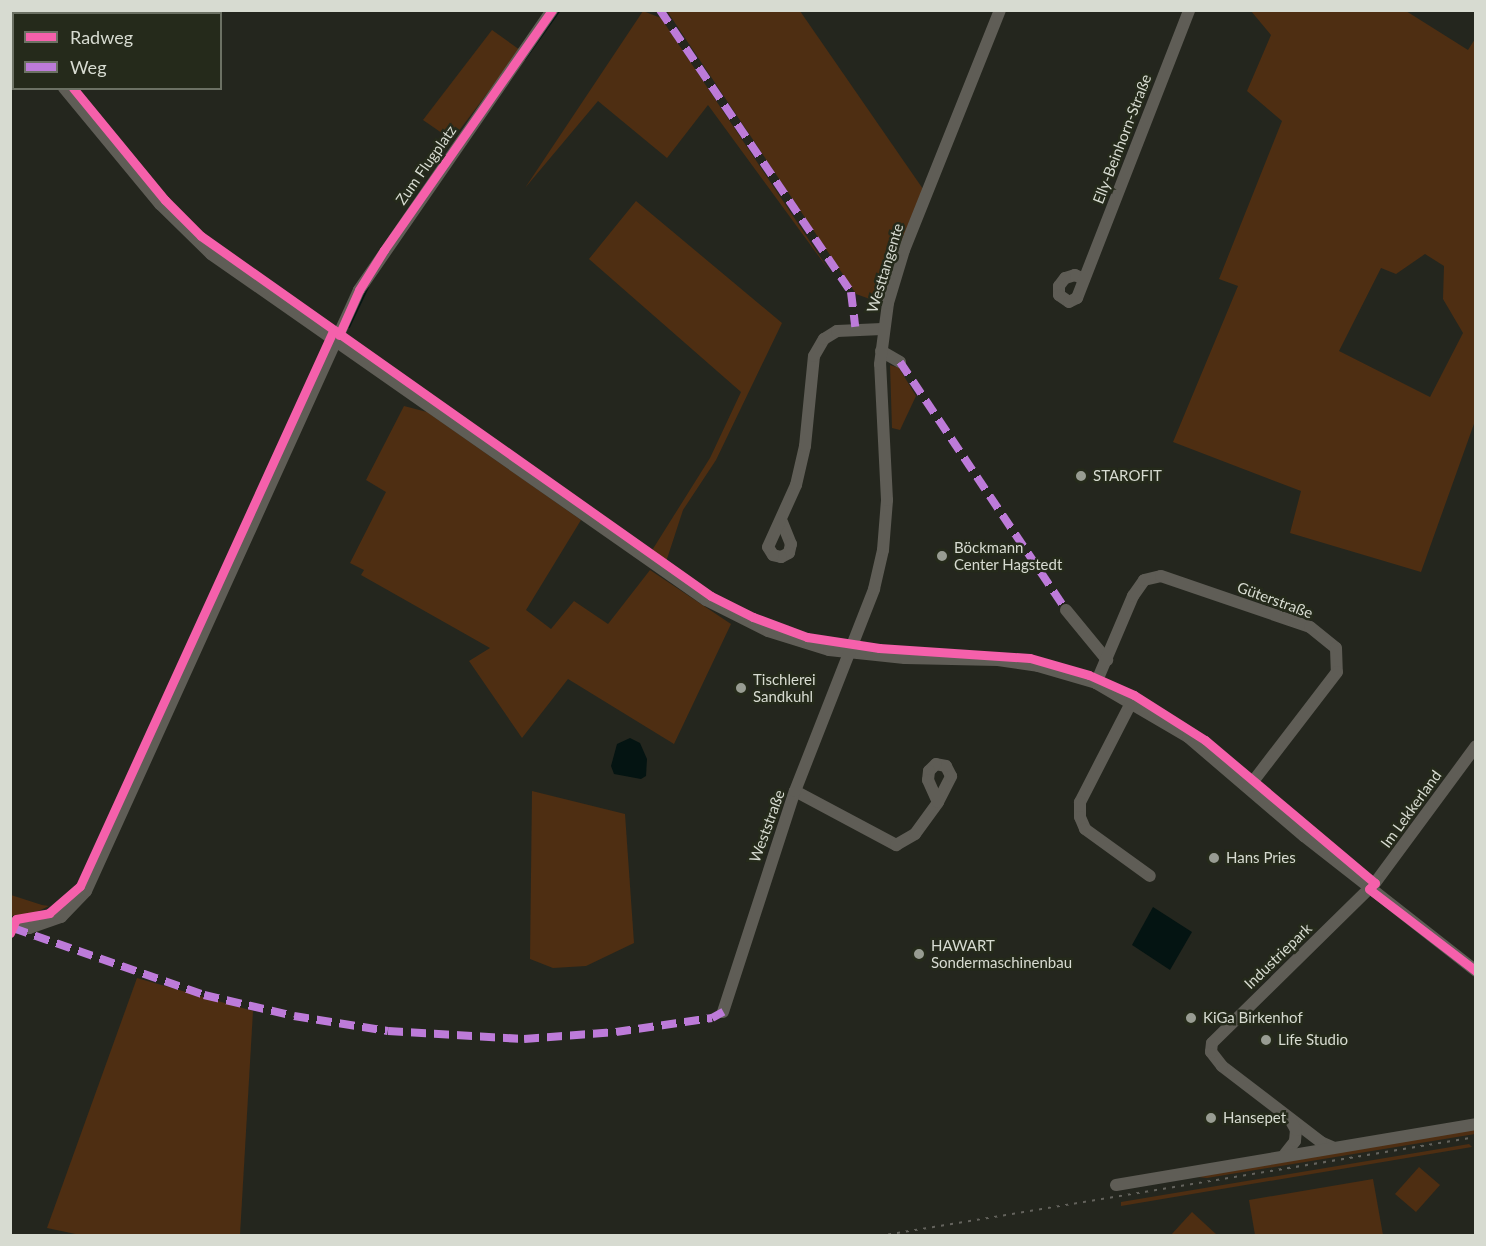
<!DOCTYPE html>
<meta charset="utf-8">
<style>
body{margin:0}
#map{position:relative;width:1486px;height:1246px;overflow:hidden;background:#24261e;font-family:Lato,sans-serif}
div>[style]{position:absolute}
.green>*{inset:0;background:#4e2e12}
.water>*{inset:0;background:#041412}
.stream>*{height:2px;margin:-1px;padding:0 1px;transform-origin:1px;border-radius:1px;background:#041412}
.minor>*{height:12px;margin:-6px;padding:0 6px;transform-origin:6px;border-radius:6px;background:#5f5d56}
.rail>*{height:2px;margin-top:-1px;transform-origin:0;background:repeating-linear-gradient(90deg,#63625c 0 3px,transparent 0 9px)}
.quiet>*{height:8px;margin-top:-4px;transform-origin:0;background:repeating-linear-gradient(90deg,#bd7bd9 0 15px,transparent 0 23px)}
.cycleway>*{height:9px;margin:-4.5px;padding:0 4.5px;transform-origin:4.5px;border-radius:4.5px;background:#f560ab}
.dots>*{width:16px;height:16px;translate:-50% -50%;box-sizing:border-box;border:3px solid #252a1b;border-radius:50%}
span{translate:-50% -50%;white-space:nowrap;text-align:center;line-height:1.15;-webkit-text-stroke:5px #252a1b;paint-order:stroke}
.street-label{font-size:15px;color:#d7dbd1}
.poi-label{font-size:15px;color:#d7dbd1}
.left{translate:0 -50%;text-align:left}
.frame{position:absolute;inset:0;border:12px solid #d7dbd1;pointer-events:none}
.legend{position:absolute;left:12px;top:12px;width:210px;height:78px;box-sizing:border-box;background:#252a1b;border:2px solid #6c7164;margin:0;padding:8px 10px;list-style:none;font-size:18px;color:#d7dbd1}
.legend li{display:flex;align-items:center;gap:12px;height:30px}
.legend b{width:30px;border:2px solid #6c7164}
</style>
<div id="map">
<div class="green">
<div style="clip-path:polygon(643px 11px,661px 18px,831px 273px,708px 105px,667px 158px,598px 101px,525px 188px)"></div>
<div style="clip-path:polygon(667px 11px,800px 11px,923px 189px,878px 302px,856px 294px)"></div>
<div style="clip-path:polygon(evenodd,1251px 11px,1406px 11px,1468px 50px,1475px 39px,1475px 421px,1421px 572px,1290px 533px,1301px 491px,1173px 442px,1238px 286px,1219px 279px,1282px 121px,1247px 91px,1271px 35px,1251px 11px,1425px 254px,1444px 266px,1443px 299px,1463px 333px,1430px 397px,1339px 351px,1381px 268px,1396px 274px,1425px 254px)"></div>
<div style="clip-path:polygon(492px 30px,520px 50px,452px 140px,423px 120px)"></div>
<div style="clip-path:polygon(636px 201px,782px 323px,716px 460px,683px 510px,666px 562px,651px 552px,710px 458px,741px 392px,589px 259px)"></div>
<div style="clip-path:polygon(890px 365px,899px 368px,916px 396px,900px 430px,892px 428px)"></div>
<div style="clip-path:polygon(404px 406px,427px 412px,581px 520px,526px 610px,551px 629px,574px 601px,608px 624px,650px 570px,731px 624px,674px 744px,568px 679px,522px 738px,469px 661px,490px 648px,361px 575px,364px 570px,350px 563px,386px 492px,366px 480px)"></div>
<div style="clip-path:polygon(532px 791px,625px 814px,634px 943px,586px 966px,553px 968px,530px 959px)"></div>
<div style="clip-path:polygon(11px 895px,42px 905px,49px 906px,32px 914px,11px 916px)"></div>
<div style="clip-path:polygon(137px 978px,253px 1011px,240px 1235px,85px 1236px,47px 1228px)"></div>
<div style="clip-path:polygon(1475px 1129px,1475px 1134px,1207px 1178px,1197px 1177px)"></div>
<div style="clip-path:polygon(1469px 1144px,1472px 1147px,1121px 1206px,1121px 1202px)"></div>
<div style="clip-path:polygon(1419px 1167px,1440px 1185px,1416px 1212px,1395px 1194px)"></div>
<div style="clip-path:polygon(1373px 1179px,1383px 1235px,1255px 1235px,1249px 1200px)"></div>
<div style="clip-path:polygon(1192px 1212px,1217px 1235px,1171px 1235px)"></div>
</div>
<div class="water">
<div style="clip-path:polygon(630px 738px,640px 743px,647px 759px,646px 776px,641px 779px,614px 774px,611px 766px,617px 744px)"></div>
<div style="clip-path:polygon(1153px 907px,1192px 932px,1170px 970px,1132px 945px)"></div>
</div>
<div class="stream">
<div style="left:525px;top:59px;width:60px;rotate:-54.5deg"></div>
<div style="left:349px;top:327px;width:44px;rotate:-64.6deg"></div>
</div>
<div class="minor">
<div style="left:10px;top:32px;width:4px;rotate:27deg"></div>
<div style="left:64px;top:88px;width:151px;rotate:50.4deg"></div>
<div style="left:160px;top:204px;width:71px;rotate:44.4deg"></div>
<div style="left:211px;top:254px;width:604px;rotate:34.95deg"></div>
<div style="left:706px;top:600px;width:69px;rotate:26.6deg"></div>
<div style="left:768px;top:631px;width:64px;rotate:17.3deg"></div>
<div style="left:829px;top:650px;width:76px;rotate:6deg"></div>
<div style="left:905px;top:658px;width:93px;rotate:1.2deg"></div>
<div style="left:998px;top:660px;width:40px;rotate:8.5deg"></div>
<div style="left:1038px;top:666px;width:60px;rotate:16.3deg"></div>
<div style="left:1096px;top:683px;width:107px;rotate:30.4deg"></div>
<div style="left:1188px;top:737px;width:153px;rotate:40.5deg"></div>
<div style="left:1304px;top:836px;width:219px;rotate:38.1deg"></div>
<div style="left:1084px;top:279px;width:10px;rotate:-156deg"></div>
<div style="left:1075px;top:275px;width:10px;rotate:163deg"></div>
<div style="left:1065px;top:278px;width:10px;rotate:127deg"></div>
<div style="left:1059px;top:286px;width:9px;rotate:90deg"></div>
<div style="left:1059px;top:295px;width:12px;rotate:35deg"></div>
<div style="left:1069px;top:302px;width:9px;rotate:-27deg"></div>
<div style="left:1077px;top:298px;width:309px;rotate:-68.7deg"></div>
<div style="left:881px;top:351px;width:22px;rotate:30deg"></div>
<div style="left:782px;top:522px;width:24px;rotate:68deg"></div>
<div style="left:791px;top:544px;width:9px;rotate:103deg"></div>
<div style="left:789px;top:553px;width:9px;rotate:153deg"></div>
<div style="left:781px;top:557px;width:8px;rotate:-166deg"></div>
<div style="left:773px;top:555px;width:9px;rotate:-122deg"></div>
<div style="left:768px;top:547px;width:68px;rotate:-65.7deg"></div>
<div style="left:796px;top:485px;width:40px;rotate:-77deg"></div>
<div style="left:805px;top:446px;width:90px;rotate:-84.3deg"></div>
<div style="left:814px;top:356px;width:20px;rotate:-60deg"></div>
<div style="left:824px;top:339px;width:15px;rotate:-32deg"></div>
<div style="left:837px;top:331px;width:45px;rotate:-2.5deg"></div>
<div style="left:1066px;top:610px;width:65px;rotate:50.6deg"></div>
<div style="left:1096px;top:683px;width:95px;rotate:-67deg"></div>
<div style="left:1133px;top:596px;width:19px;rotate:-55deg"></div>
<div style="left:1144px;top:580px;width:17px;rotate:-13deg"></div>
<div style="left:1161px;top:576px;width:157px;rotate:18.9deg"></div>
<div style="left:1310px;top:627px;width:33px;rotate:39deg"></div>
<div style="left:1336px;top:648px;width:24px;rotate:88deg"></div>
<div style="left:1337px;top:672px;width:146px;rotate:127.5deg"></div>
<div style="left:1132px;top:701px;width:114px;rotate:117.2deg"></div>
<div style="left:1080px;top:802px;width:15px;rotate:90deg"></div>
<div style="left:1080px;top:817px;width:13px;rotate:67deg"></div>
<div style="left:1085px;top:829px;width:80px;rotate:35.9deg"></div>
<div style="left:795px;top:791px;width:115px;rotate:28.1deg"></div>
<div style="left:896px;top:845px;width:22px;rotate:-30deg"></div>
<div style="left:915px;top:834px;width:39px;rotate:-54deg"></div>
<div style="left:938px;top:802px;width:29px;rotate:-63deg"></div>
<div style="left:951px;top:776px;width:11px;rotate:-117deg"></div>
<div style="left:946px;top:766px;width:10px;rotate:-169deg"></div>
<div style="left:936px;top:764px;width:10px;rotate:135deg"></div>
<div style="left:929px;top:771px;width:9px;rotate:96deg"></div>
<div style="left:928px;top:780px;width:24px;rotate:66deg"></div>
<div style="left:10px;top:927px;width:19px;rotate:3deg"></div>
<div style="left:29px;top:928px;width:34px;rotate:-19deg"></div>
<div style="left:61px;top:917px;width:36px;rotate:-46deg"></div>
<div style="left:86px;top:891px;width:660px;rotate:-65.57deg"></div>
<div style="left:359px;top:290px;width:340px;rotate:-55.4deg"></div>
<div style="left:723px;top:1012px;width:232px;rotate:-72deg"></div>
<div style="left:795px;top:791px;width:217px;rotate:-68.6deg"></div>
<div style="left:874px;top:589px;width:40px;rotate:-77deg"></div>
<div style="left:883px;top:550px;width:50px;rotate:-85.4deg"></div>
<div style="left:887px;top:500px;width:136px;rotate:-92.9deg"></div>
<div style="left:880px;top:364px;width:62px;rotate:-82.5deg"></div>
<div style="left:888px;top:303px;width:55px;rotate:-73.2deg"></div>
<div style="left:904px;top:250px;width:258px;rotate:-68.2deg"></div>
<div style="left:1332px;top:1147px;width:12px;rotate:-156deg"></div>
<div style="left:1321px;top:1142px;width:125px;rotate:-142.5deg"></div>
<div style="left:1222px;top:1066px;width:18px;rotate:-128deg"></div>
<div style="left:1211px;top:1052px;width:9px;rotate:-84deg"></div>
<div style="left:1212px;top:1043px;width:228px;rotate:-44.5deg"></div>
<div style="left:1375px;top:883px;width:170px;rotate:-53.6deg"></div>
<div style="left:1285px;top:1154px;width:16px;rotate:-52deg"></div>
<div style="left:1295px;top:1141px;width:11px;rotate:-85deg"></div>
<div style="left:1296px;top:1130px;width:10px;rotate:-119deg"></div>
<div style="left:1116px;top:1185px;width:365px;rotate:-9.6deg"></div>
</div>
<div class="rail">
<div style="left:879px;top:1236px;width:605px;rotate:-9.42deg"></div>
</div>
<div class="quiet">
<div style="left:660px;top:10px;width:341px;rotate:55.9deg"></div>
<div style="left:851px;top:292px;width:35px;rotate:83deg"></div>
<div style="left:10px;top:23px;width:5px;rotate:37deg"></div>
<div style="left:900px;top:362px;width:298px;rotate:56.2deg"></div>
<div style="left:15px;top:924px;width:4px;rotate:117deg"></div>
<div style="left:13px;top:928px;width:202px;rotate:19.3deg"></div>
<div style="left:204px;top:995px;width:92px;rotate:13.1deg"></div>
<div style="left:294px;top:1016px;width:95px;rotate:9.1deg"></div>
<div style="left:388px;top:1031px;width:136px;rotate:3.4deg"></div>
<div style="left:524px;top:1039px;width:92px;rotate:-4.4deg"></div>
<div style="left:616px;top:1032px;width:97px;rotate:-8.3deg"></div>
<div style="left:712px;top:1018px;width:13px;rotate:-29deg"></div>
</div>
<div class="cycleway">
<div style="left:73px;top:88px;width:145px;rotate:50.6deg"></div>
<div style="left:165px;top:200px;width:51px;rotate:45deg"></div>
<div style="left:201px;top:236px;width:624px;rotate:35.22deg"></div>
<div style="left:711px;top:596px;width:47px;rotate:26.6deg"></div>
<div style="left:753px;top:617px;width:58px;rotate:20.3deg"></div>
<div style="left:807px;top:637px;width:73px;rotate:8.7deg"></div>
<div style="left:879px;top:648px;width:151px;rotate:3.8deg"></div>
<div style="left:1030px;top:658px;width:61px;rotate:16.1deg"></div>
<div style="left:1089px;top:675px;width:49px;rotate:24deg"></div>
<div style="left:1134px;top:695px;width:84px;rotate:32.4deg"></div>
<div style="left:1205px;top:740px;width:222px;rotate:40.1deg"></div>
<div style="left:1375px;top:883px;width:8px;rotate:135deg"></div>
<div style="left:1369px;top:889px;width:135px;rotate:37.5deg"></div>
<div style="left:339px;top:335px;width:49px;rotate:-66deg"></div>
<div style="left:359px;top:290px;width:47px;rotate:-58deg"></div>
<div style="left:384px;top:250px;width:293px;rotate:-55deg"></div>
<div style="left:10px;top:933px;width:15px;rotate:-67deg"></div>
<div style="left:16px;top:919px;width:34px;rotate:-10deg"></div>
<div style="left:49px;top:913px;width:41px;rotate:-41.1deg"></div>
<div style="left:80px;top:886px;width:610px;rotate:-65.49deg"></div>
</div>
<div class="dots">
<div style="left:1081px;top:476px;background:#989c92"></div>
<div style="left:942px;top:556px;background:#989c92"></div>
<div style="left:741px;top:688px;background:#989c92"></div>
<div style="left:1214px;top:858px;background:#989c92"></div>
<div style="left:919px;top:954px;background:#989c92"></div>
<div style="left:1191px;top:1018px;background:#989c92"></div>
<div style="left:1266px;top:1040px;background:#989c92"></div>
<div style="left:1211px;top:1118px;background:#989c92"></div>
</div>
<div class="street-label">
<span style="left:1122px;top:139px;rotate:-69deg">Elly-Beinhorn-Straße</span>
<span style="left:426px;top:165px;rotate:-55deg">Zum Flugplatz</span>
<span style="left:885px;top:268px;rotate:-73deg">Westtangente</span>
<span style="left:1275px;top:600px;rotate:20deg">Güterstraße</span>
<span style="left:1411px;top:809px;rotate:-54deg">Im Lekkerland</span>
<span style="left:767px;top:826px;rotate:-70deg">Weststraße</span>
<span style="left:1278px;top:956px;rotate:-44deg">Industriepark</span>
</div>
<div class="poi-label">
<span class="left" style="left:1093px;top:476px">STAROFIT</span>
<span class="left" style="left:954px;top:556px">Böckmann<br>Center Hagstedt</span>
<span class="left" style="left:753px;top:688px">Tischlerei<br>Sandkuhl</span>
<span class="left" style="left:1226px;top:858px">Hans Pries</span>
<span class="left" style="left:931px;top:954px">HAWART<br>Sondermaschinenbau</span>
<span class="left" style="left:1203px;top:1018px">KiGa Birkenhof</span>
<span class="left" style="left:1278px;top:1040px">Life Studio</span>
<span class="left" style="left:1223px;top:1118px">Hansepet</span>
</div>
<div class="frame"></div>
<ul class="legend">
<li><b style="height:8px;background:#f560ab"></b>Radweg</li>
<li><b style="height:8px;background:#bd7bd9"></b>Weg</li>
</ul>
</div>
